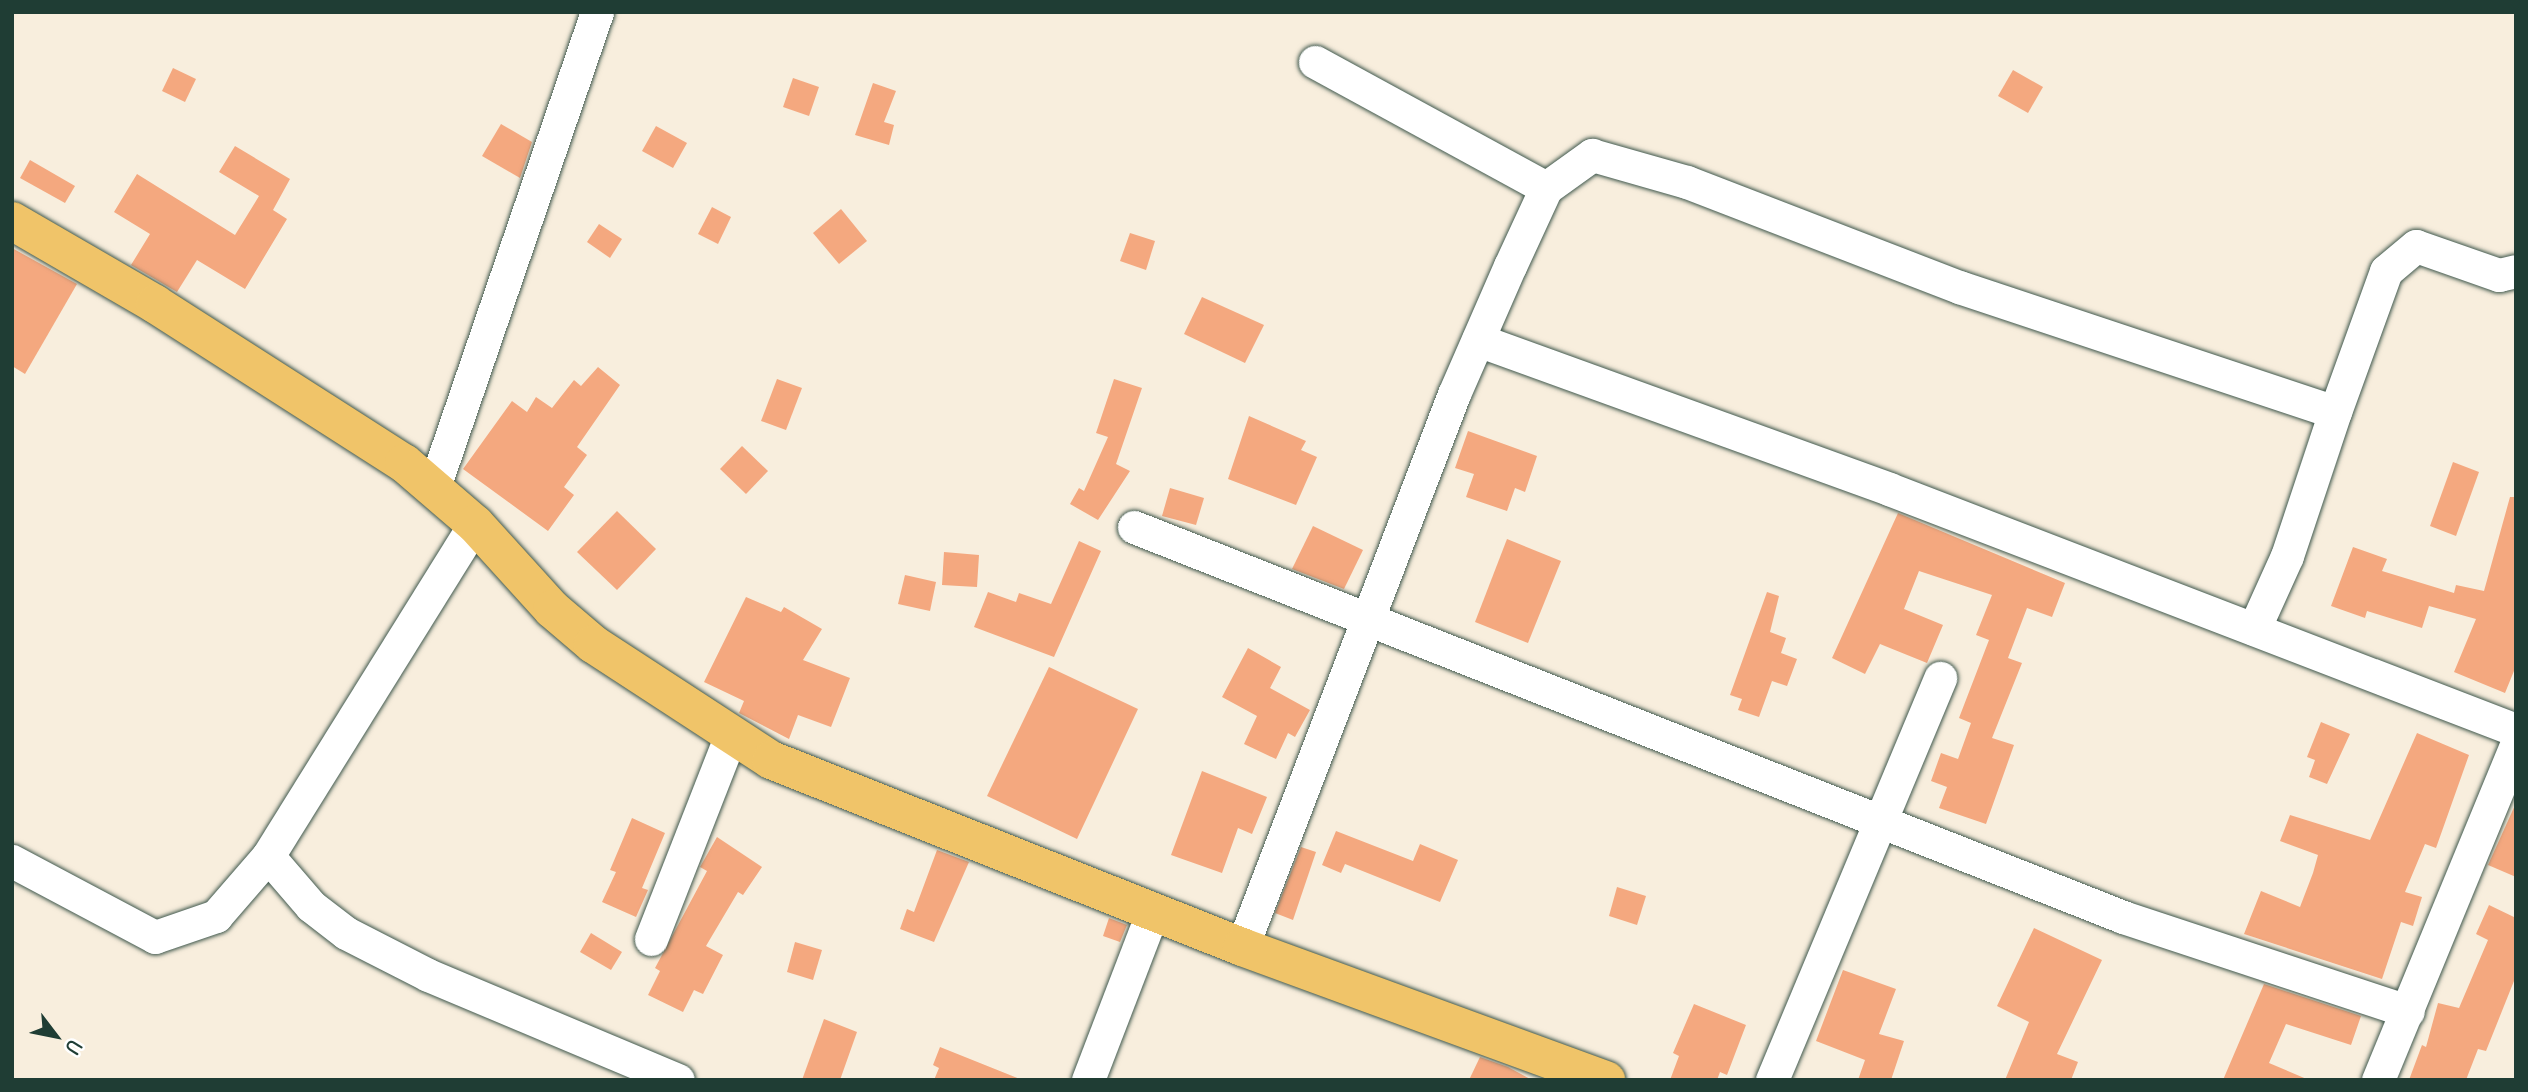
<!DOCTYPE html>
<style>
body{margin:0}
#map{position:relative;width:2528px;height:1092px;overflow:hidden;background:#f8eedd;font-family:Delius,sans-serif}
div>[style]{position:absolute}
.building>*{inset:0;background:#f4a87f}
.roads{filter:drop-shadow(0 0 2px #40584d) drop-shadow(0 0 2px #40584d)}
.minor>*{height:33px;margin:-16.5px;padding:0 16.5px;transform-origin:16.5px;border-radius:16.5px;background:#fff}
.highway>*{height:38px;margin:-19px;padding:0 19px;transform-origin:19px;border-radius:19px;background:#f0c469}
span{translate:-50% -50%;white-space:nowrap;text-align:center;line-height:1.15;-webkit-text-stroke:7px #fff;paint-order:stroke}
.frame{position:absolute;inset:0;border:14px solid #1f3d34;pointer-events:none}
.north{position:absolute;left:21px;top:1001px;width:70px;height:70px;-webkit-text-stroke:5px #fff;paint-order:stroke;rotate:122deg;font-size:19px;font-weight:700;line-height:28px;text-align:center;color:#1f3d34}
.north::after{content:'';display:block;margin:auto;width:24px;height:32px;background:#1f3d34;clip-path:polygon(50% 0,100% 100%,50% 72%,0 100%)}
</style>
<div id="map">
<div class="building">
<div style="clip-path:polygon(173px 68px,196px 79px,185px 102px,162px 91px)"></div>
<div style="clip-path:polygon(2013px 70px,2043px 87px,2028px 113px,1998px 96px)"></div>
<div style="clip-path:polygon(793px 78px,819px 87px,809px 116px,783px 107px)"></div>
<div style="clip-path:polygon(873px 83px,896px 91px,884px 122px,894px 125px,889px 145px,855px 135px)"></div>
<div style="clip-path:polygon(501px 124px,532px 142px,520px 178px,482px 156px)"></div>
<div style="clip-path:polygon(656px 126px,687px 143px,673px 168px,642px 151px)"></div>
<div style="clip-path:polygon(235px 146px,290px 179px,273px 210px,287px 219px,245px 289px,197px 260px,177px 292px,131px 265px,150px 234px,114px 212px,137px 174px,235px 235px,259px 196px,219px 172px)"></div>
<div style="clip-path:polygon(30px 160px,75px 186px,65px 203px,20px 178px)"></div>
<div style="clip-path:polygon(712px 207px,731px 217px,718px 244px,698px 234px)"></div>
<div style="clip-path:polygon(841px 209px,867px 241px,839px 264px,813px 233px)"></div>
<div style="clip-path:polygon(599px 224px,622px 239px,610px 258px,587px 242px)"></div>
<div style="clip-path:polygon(1130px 233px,1155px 241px,1146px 270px,1120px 261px)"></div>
<div style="clip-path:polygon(12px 248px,77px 284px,25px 374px,12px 366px)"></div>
<div style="clip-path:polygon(1202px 297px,1264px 325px,1245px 363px,1184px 334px)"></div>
<div style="clip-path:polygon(598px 367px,620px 385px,577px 447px,587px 455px,564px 487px,574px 495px,548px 531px,463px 469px,512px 401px,527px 412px,536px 397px,552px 408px,574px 380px,581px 386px)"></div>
<div style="clip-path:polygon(777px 379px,802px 388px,786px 430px,761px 421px)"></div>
<div style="clip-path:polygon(1114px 379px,1142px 388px,1116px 464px,1130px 471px,1098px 520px,1070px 504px,1079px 488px,1084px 491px,1108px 437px,1096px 433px)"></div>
<div style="clip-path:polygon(1249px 416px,1306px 441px,1301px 450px,1317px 457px,1296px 505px,1228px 479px)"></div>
<div style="clip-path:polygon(1468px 431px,1537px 456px,1525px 492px,1515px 488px,1507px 511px,1466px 497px,1474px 474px,1455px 468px)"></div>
<div style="clip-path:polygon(742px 446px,768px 471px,746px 494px,720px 469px)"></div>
<div style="clip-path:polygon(2453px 462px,2479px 472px,2456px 536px,2430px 526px)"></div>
<div style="clip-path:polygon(1170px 488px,1204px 498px,1196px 525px,1162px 516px)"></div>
<div style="clip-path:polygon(2510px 497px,2516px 497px,2516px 666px,2505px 693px,2454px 672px,2476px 619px,2429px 606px,2422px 628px,2367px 611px,2365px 618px,2331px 606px,2353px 547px,2387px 559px,2382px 571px,2454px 593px,2456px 585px,2484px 591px)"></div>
<div style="clip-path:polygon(617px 511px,656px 549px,617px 590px,577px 552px)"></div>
<div style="clip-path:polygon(1898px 513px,2065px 583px,2052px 617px,2027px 608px,2008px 658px,2022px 663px,1992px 738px,2014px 745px,1986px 824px,1939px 808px,1947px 787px,1931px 781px,1941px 753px,1958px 759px,1971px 723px,1959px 718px,1989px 640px,1976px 635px,1992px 595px,1919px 571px,1904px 609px,1943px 625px,1927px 663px,1880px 644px,1865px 674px,1832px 658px)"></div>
<div style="clip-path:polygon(1313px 526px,1363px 550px,1344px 589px,1292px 569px)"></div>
<div style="clip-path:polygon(1507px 539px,1561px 561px,1528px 643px,1475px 622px)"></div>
<div style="clip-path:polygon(1079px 541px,1101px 551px,1054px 657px,974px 627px,988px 592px,1016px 602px,1019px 593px,1051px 604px)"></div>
<div style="clip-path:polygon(944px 552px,979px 555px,977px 587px,942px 585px)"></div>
<div style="clip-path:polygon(905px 575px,936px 582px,930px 611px,898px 604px)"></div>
<div style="clip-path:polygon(1767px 592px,1779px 596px,1770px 632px,1786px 638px,1781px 653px,1797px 659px,1787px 686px,1772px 681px,1759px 717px,1738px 710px,1742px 699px,1730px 695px)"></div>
<div style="clip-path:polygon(746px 597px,781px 612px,784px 607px,822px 629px,803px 660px,850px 678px,831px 727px,798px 715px,789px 739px,739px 713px,744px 701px,704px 682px)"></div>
<div style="clip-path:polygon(1248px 648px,1281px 667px,1270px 688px,1310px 710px,1295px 737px,1288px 733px,1276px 759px,1244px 744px,1257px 716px,1222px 697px)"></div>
<div style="clip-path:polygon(1049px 667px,1138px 709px,1077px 839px,987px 796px)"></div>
<div style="clip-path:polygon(2321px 722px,2350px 734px,2327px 784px,2309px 777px,2315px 760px,2307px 757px)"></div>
<div style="clip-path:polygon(2417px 733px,2469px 755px,2436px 848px,2425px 844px,2405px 892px,2422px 897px,2413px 926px,2401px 922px,2382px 979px,2244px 934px,2261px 891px,2300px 907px,2313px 873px,2318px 855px,2280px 841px,2290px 815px,2370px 840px)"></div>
<div style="clip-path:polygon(1202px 771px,1267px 797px,1252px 834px,1238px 828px,1222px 873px,1171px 855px)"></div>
<div style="clip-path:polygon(2516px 803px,2516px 877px,2488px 865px)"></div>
<div style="clip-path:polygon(632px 818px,665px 833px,642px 888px,648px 890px,636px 917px,602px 902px,616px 872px,610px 870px)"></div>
<div style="clip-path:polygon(1336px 831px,1413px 861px,1420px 844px,1458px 860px,1440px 902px,1345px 864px,1341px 873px,1322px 865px)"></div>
<div style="clip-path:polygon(717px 837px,762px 867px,743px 895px,738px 892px,706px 946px,723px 955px,703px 994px,694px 990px,683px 1012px,648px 995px,660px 971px,655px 968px,707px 871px,700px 867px)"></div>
<div style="clip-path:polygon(1301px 847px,1316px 852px,1293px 920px,1275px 913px)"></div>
<div style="clip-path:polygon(937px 850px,969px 862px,934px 942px,900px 929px,907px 909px,914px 912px)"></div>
<div style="clip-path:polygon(1617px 887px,1646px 896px,1637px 925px,1609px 916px)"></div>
<div style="clip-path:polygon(2489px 905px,2516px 918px,2516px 976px,2486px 1051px,2478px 1049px,2466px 1080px,2409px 1080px,2422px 1045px,2426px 1047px,2438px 1003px,2459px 1008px,2488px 940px,2476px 934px)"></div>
<div style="clip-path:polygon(1109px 918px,1127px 925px,1120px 942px,1103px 936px)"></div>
<div style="clip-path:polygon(2034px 928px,2102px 960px,2057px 1054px,2078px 1062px,2071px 1080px,2005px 1080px,2029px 1022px,1997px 1006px)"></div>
<div style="clip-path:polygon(591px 933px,622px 952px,611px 970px,580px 952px)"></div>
<div style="clip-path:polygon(795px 942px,822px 950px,813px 980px,787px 972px)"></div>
<div style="clip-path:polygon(1843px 970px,1896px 989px,1879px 1034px,1904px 1041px,1891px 1080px,1858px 1080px,1865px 1060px,1816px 1041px)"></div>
<div style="clip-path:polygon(2264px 984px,2361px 1016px,2351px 1045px,2286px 1024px,2269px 1063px,2309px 1080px,2223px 1080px)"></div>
<div style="clip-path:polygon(1694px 1004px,1746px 1025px,1727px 1075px,1720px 1072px,1717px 1080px,1670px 1080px,1679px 1056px,1673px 1053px)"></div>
<div style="clip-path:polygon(824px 1019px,857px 1032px,840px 1080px,802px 1080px)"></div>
<div style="clip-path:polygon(940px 1047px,1020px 1079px,1020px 1080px,934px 1080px,939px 1068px,933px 1065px)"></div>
<div style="clip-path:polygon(1480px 1057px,1508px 1067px,1532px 1080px,1469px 1080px)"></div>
</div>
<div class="roads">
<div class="minor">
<div style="left:1315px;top:62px;width:263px;rotate:28.6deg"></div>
<div style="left:1478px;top:340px;width:437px;rotate:19.9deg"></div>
<div style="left:1889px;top:489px;width:672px;rotate:21.03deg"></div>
<div style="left:434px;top:487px;width:502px;rotate:-71.06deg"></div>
<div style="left:1134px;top:527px;width:1063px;rotate:21.52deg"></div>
<div style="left:2123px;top:917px;width:300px;rotate:18.3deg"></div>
<div style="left:2254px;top:629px;width:80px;rotate:-65.7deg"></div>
<div style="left:2287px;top:556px;width:152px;rotate:-71.6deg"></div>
<div style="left:268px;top:856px;width:66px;rotate:49.3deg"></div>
<div style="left:311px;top:906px;width:44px;rotate:37.6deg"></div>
<div style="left:346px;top:933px;width:92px;rotate:27.1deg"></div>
<div style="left:428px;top:975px;width:271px;rotate:22.8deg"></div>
<div style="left:12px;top:861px;width:162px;rotate:28deg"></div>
<div style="left:155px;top:937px;width:65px;rotate:-19deg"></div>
<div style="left:216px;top:916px;width:79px;rotate:-49.1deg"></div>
<div style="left:268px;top:856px;width:391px;rotate:-58.1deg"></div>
<div style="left:651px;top:939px;width:217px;rotate:-68.6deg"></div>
<div style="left:1242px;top:947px;width:592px;rotate:-69.03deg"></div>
<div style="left:1454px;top:394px;width:140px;rotate:-66.4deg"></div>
<div style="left:1510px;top:266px;width:86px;rotate:-65.2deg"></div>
<div style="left:1546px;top:188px;width:57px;rotate:-35.7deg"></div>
<div style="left:1592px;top:155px;width:99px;rotate:15.9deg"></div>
<div style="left:1687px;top:182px;width:292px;rotate:21.1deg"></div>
<div style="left:1959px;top:287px;width:396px;rotate:18.4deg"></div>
<div style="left:2335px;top:412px;width:150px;rotate:-70.1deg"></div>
<div style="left:2386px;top:271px;width:39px;rotate:-40deg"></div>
<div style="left:2416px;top:246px;width:88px;rotate:19.3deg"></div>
<div style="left:2499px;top:275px;width:17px;rotate:-13deg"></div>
<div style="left:1088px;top:1080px;width:179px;rotate:-69deg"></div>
<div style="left:1772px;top:1080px;width:436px;rotate:-67.3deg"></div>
<div style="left:2378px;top:1080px;width:362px;rotate:-67.6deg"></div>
</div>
<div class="highway">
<div style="left:12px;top:221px;width:165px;rotate:30.1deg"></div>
<div style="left:155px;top:304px;width:295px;rotate:32.6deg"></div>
<div style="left:404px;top:463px;width:94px;rotate:40.7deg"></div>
<div style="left:475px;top:524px;width:115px;rotate:47.8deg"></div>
<div style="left:552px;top:609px;width:54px;rotate:40.5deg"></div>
<div style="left:593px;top:644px;width:212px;rotate:33.1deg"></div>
<div style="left:771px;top:760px;width:507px;rotate:21.65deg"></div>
<div style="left:1242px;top:947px;width:388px;rotate:20.1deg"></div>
</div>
</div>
<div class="frame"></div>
<div class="north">U</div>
</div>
